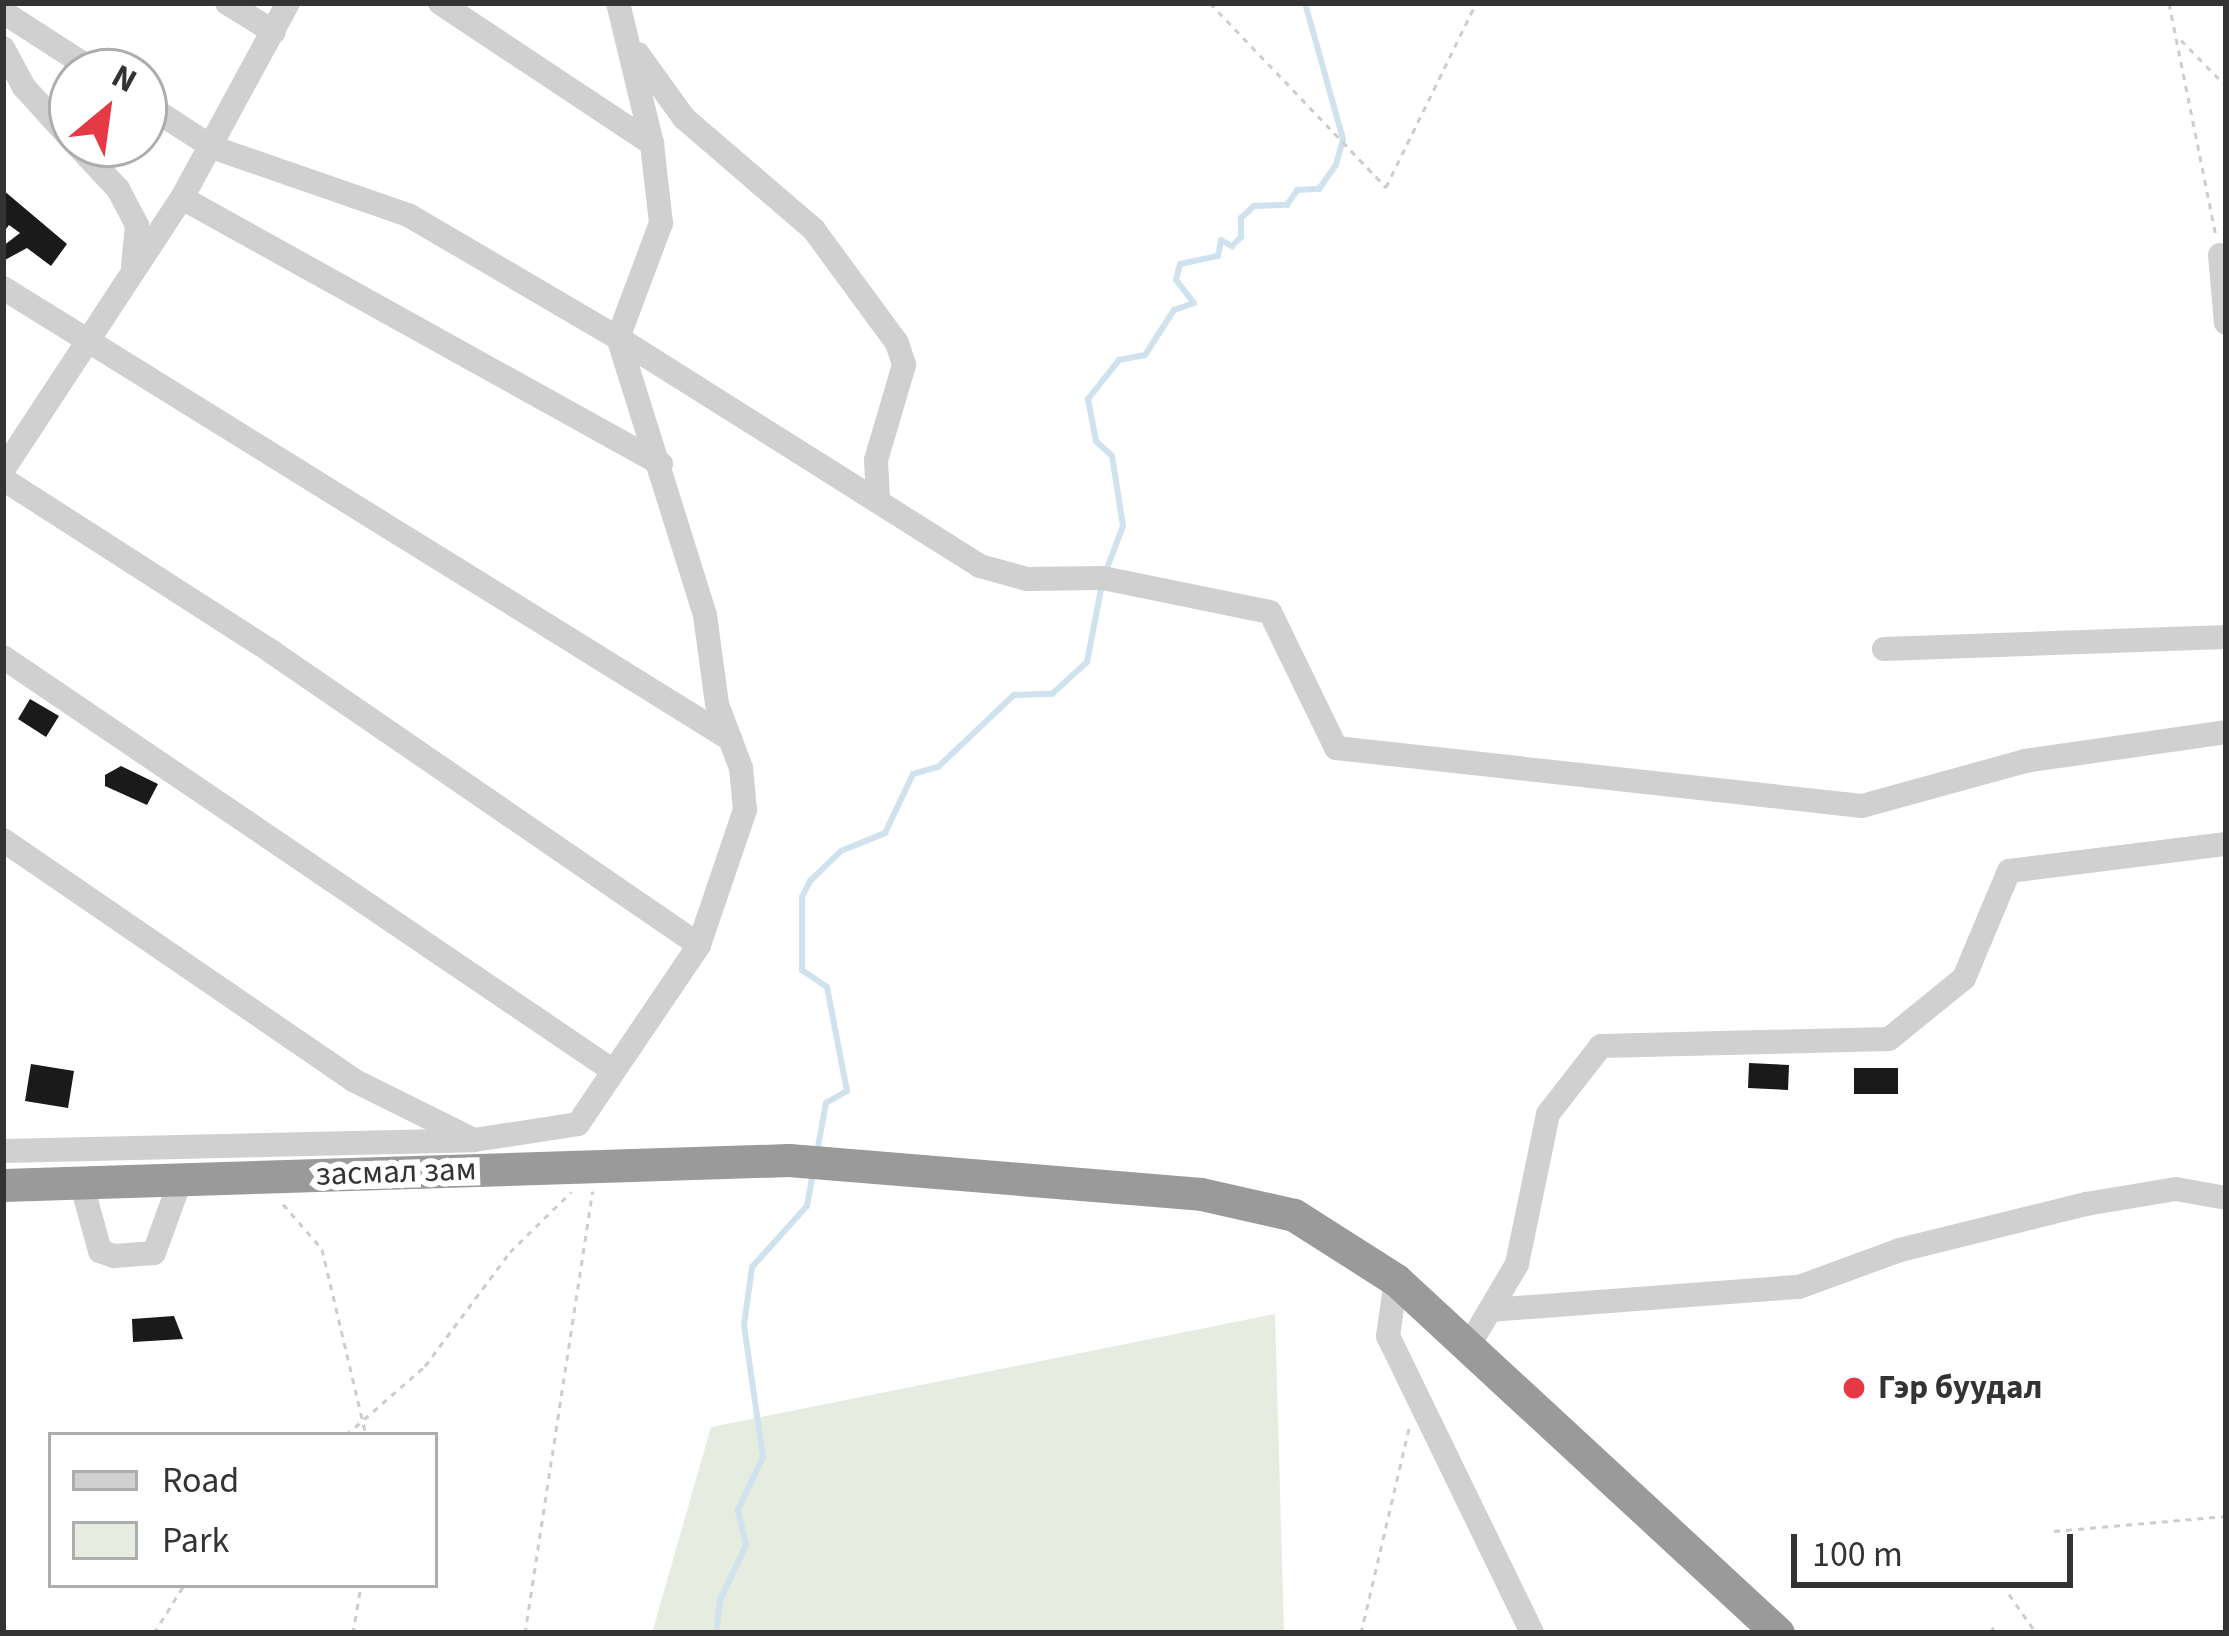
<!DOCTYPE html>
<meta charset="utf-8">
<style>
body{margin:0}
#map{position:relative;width:2229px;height:1636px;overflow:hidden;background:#fff;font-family:"Source Sans 3",sans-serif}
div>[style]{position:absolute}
.green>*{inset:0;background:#e6ecdf}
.stream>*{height:6px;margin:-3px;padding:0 3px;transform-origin:3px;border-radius:3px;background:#cfe2ee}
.building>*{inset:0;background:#1a1a1a}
.path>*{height:3px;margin-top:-1.5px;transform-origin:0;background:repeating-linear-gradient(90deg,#cdcdcd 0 6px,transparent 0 12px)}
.minor>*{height:24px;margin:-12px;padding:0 12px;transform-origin:12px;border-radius:12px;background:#d0d0d0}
.highway>*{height:33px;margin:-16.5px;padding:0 16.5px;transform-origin:16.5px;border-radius:16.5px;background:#9a9a9a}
.dots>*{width:33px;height:33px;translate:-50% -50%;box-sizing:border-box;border:6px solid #fff;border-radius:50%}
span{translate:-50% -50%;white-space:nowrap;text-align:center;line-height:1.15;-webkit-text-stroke:12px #fff;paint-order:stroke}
.street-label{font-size:33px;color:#333}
.poi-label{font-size:33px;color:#333;font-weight:700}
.left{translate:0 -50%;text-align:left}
.frame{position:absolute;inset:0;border:6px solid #333;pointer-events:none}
.legend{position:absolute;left:48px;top:1432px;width:390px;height:156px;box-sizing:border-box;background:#fff;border:3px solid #adadad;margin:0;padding:15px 21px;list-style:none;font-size:36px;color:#333}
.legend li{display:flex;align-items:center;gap:24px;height:60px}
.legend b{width:60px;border:3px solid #adadad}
.north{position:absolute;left:48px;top:48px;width:120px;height:120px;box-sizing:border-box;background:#fff;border:3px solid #adadad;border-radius:50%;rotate:29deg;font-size:33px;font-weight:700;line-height:48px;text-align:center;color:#333}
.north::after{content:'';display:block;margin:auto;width:42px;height:54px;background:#e63946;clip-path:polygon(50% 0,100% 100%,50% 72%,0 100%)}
.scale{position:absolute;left:1791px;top:1534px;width:282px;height:54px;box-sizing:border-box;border:6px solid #333;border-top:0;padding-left:15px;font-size:36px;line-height:42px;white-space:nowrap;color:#333;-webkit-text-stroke:9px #fff;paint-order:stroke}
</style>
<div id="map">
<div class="green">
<div style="clip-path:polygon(1275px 1314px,1284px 1633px,652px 1633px,711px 1427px)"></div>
</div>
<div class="stream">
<div style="left:1106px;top:571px;width:48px;rotate:-69.3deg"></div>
<div style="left:1123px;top:526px;width:71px;rotate:-98.9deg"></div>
<div style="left:1112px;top:456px;width:22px;rotate:-137deg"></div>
<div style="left:1096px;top:441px;width:43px;rotate:-100.8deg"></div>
<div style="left:1088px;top:399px;width:50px;rotate:-51.5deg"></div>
<div style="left:1119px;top:360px;width:26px;rotate:-11deg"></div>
<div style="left:1145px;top:355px;width:54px;rotate:-57.2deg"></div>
<div style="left:1174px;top:310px;width:21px;rotate:-19deg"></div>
<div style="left:1194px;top:303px;width:29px;rotate:-128deg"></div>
<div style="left:1176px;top:280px;width:16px;rotate:-76deg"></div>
<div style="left:1180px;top:264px;width:39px;rotate:-12deg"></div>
<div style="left:1218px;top:256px;width:16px;rotate:-79deg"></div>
<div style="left:1221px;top:240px;width:13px;rotate:29deg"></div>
<div style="left:1232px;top:246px;width:13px;rotate:-45deg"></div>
<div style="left:1241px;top:237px;width:19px;rotate:-90deg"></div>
<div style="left:1241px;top:218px;width:18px;rotate:-43deg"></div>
<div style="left:1254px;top:206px;width:33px;rotate:-2deg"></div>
<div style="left:1287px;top:205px;width:18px;rotate:-56deg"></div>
<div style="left:1297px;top:190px;width:22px;rotate:-3deg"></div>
<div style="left:1319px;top:189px;width:29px;rotate:-55deg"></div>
<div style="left:1336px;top:165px;width:27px;rotate:-75deg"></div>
<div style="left:1343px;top:139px;width:141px;rotate:-105.6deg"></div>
<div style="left:817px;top:1152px;width:50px;rotate:-79.6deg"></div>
<div style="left:826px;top:1103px;width:24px;rotate:-30deg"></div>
<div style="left:847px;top:1091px;width:106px;rotate:-100.9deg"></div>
<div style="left:827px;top:987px;width:30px;rotate:-146deg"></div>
<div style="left:802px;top:970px;width:73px;rotate:-90deg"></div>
<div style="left:802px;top:897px;width:18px;rotate:-63deg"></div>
<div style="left:810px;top:881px;width:43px;rotate:-44.1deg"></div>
<div style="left:841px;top:851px;width:48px;rotate:-22.2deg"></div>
<div style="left:885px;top:833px;width:65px;rotate:-64.6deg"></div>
<div style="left:913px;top:774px;width:26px;rotate:-16deg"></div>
<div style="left:938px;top:767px;width:105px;rotate:-43.5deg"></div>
<div style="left:1014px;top:695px;width:38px;rotate:-2deg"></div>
<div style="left:1052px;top:694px;width:47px;rotate:-42.4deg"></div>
<div style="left:1087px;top:662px;width:79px;rotate:-79.1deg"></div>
<div style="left:716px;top:1633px;width:33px;rotate:-83deg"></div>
<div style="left:720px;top:1600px;width:61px;rotate:-64.7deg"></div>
<div style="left:746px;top:1545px;width:36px;rotate:-103deg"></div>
<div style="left:738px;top:1510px;width:59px;rotate:-64.7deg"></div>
<div style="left:763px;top:1457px;width:133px;rotate:-98.2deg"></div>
<div style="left:744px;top:1325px;width:59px;rotate:-82.1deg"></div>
<div style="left:752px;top:1267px;width:82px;rotate:-48deg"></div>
<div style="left:807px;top:1206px;width:36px;rotate:-80deg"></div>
</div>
<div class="building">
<div style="clip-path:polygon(3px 190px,67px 244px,51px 266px,27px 248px,3px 261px,3px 246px,20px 233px,9px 225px,3px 233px)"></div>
<div style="clip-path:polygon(30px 699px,59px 716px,46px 737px,18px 719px)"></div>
<div style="clip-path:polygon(121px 766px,158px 784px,147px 805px,105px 786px,105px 775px)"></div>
<div style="clip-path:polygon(1749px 1063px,1789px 1065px,1788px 1090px,1748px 1088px)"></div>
<div style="clip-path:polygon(31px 1064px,74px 1071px,68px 1108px,25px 1101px)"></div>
<div style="clip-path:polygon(1854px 1068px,1898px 1068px,1898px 1094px,1854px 1094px)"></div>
<div style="clip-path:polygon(174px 1316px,183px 1339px,133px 1342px,132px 1319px)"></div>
</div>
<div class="path">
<div style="left:1210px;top:3px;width:255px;rotate:46.3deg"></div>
<div style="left:1386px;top:187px;width:205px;rotate:-63.9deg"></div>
<div style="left:2169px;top:3px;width:238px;rotate:78.6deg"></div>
<div style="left:2181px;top:40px;width:64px;rotate:45.6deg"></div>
<div style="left:283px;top:1204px;width:60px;rotate:49.1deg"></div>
<div style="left:322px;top:1249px;width:191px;rotate:76.7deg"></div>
<div style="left:346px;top:1435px;width:105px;rotate:-41.1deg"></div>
<div style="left:425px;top:1366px;width:142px;rotate:-53.3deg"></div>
<div style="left:510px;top:1252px;width:86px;rotate:-44.5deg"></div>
<div style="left:2054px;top:1531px;width:173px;rotate:-5deg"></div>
<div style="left:2009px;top:1594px;width:47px;rotate:55.3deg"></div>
<div style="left:1992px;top:1627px;width:7px;rotate:63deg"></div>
<div style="left:154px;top:1633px;width:57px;rotate:-58deg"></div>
<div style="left:353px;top:1633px;width:49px;rotate:-80.5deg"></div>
<div style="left:525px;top:1633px;width:447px;rotate:-81.3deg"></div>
<div style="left:1361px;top:1633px;width:211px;rotate:-76.8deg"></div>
</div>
<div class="minor">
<div style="left:227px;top:3px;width:55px;rotate:31.7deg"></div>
<div style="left:440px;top:3px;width:255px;rotate:33.6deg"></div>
<div style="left:618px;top:3px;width:145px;rotate:76.4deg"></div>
<div style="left:652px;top:144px;width:80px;rotate:83.5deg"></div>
<div style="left:661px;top:223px;width:123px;rotate:110.5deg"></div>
<div style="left:618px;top:338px;width:428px;rotate:32.2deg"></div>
<div style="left:980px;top:566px;width:49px;rotate:15.5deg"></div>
<div style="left:1027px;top:579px;width:76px;rotate:-0.8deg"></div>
<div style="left:1103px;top:578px;width:170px;rotate:11.5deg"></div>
<div style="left:1270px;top:612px;width:151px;rotate:64.1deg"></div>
<div style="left:1336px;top:748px;width:529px;rotate:6.29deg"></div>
<div style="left:1862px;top:806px;width:169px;rotate:-15.4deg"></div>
<div style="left:2025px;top:761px;width:203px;rotate:-8.2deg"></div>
<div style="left:3px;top:12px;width:111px;rotate:32.8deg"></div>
<div style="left:3px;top:48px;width:44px;rotate:61.7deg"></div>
<div style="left:24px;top:87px;width:72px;rotate:47.8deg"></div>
<div style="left:638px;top:54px;width:79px;rotate:54.3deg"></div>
<div style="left:684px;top:118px;width:172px;rotate:40.7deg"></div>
<div style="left:814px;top:230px;width:140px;rotate:53.7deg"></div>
<div style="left:897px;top:343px;width:23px;rotate:72deg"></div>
<div style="left:904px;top:365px;width:99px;rotate:106.4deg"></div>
<div style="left:876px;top:460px;width:36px;rotate:87deg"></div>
<div style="left:76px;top:144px;width:62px;rotate:47deg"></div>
<div style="left:118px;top:189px;width:41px;rotate:62.2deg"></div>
<div style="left:137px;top:225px;width:41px;rotate:95.6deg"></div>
<div style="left:182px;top:198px;width:548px;rotate:29.04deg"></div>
<div style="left:2220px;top:255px;width:68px;rotate:85deg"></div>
<div style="left:3px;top:288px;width:856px;rotate:31.81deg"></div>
<div style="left:3px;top:470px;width:326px;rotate:-56.7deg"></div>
<div style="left:182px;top:198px;width:222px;rotate:-61.5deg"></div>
<div style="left:3px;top:479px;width:320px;rotate:32.7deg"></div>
<div style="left:272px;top:652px;width:518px;rotate:34.46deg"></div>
<div style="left:1884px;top:649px;width:342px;rotate:-2deg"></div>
<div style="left:3px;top:657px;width:732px;rotate:34.15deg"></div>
<div style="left:3px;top:840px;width:427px;rotate:34.4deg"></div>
<div style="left:355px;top:1081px;width:131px;rotate:26.4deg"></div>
<div style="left:3px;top:1151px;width:471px;rotate:-1.3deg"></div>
<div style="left:474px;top:1140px;width:105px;rotate:-8.7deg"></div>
<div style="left:578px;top:1124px;width:216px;rotate:-55.9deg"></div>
<div style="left:699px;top:945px;width:143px;rotate:-71.2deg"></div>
<div style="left:745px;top:810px;width:42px;rotate:-95.4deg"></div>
<div style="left:741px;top:768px;width:68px;rotate:-110.6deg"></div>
<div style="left:717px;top:704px;width:90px;rotate:-97.7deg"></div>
<div style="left:705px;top:615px;width:290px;rotate:-107.4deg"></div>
<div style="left:618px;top:338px;width:243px;rotate:-149.6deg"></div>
<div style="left:408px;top:215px;width:207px;rotate:-160.9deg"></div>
<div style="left:212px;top:147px;width:81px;rotate:-147.1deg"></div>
<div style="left:81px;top:1182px;width:72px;rotate:74.6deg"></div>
<div style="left:100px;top:1251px;width:15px;rotate:20deg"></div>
<div style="left:114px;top:1256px;width:40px;rotate:-4.3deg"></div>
<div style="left:154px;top:1253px;width:79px;rotate:-70deg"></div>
<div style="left:1396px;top:1280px;width:57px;rotate:98.1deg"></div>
<div style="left:1388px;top:1336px;width:330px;rotate:64.1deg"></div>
<div style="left:1490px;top:1310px;width:310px;rotate:-4.3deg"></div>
<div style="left:1799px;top:1287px;width:108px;rotate:-20.1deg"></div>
<div style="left:1900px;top:1250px;width:192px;rotate:-13.9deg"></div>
<div style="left:2086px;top:1204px;width:91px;rotate:-9.5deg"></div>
<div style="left:2176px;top:1189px;width:51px;rotate:10.2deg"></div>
<div style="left:1468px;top:1347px;width:96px;rotate:-59.4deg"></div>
<div style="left:1517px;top:1264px;width:153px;rotate:-78.3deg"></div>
<div style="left:1548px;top:1114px;width:86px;rotate:-52.1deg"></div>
<div style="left:1601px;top:1046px;width:288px;rotate:-1.4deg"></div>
<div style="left:1889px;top:1039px;width:97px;rotate:-39.1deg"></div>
<div style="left:1964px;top:978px;width:116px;rotate:-67.2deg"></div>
<div style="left:2009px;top:871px;width:219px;rotate:-7.1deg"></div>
</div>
<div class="highway">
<div style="left:3px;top:1185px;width:786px;rotate:-1.82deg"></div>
<div style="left:789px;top:1160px;width:413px;rotate:4.7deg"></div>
<div style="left:1201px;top:1194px;width:95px;rotate:12.7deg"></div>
<div style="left:1294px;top:1215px;width:121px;rotate:32.5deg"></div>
<div style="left:1396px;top:1280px;width:520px;rotate:42.74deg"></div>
</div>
<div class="dots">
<div style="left:1854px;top:1388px;background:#e63946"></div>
</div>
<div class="street-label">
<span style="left:396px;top:1172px;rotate:-2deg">засмал зам</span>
</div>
<div class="poi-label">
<span class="left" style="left:1878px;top:1388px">Гэр буудал</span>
</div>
<div class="frame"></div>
<ul class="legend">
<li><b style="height:15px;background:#d0d0d0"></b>Road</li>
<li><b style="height:33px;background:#e6ecdf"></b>Park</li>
</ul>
<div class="north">N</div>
<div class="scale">100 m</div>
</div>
